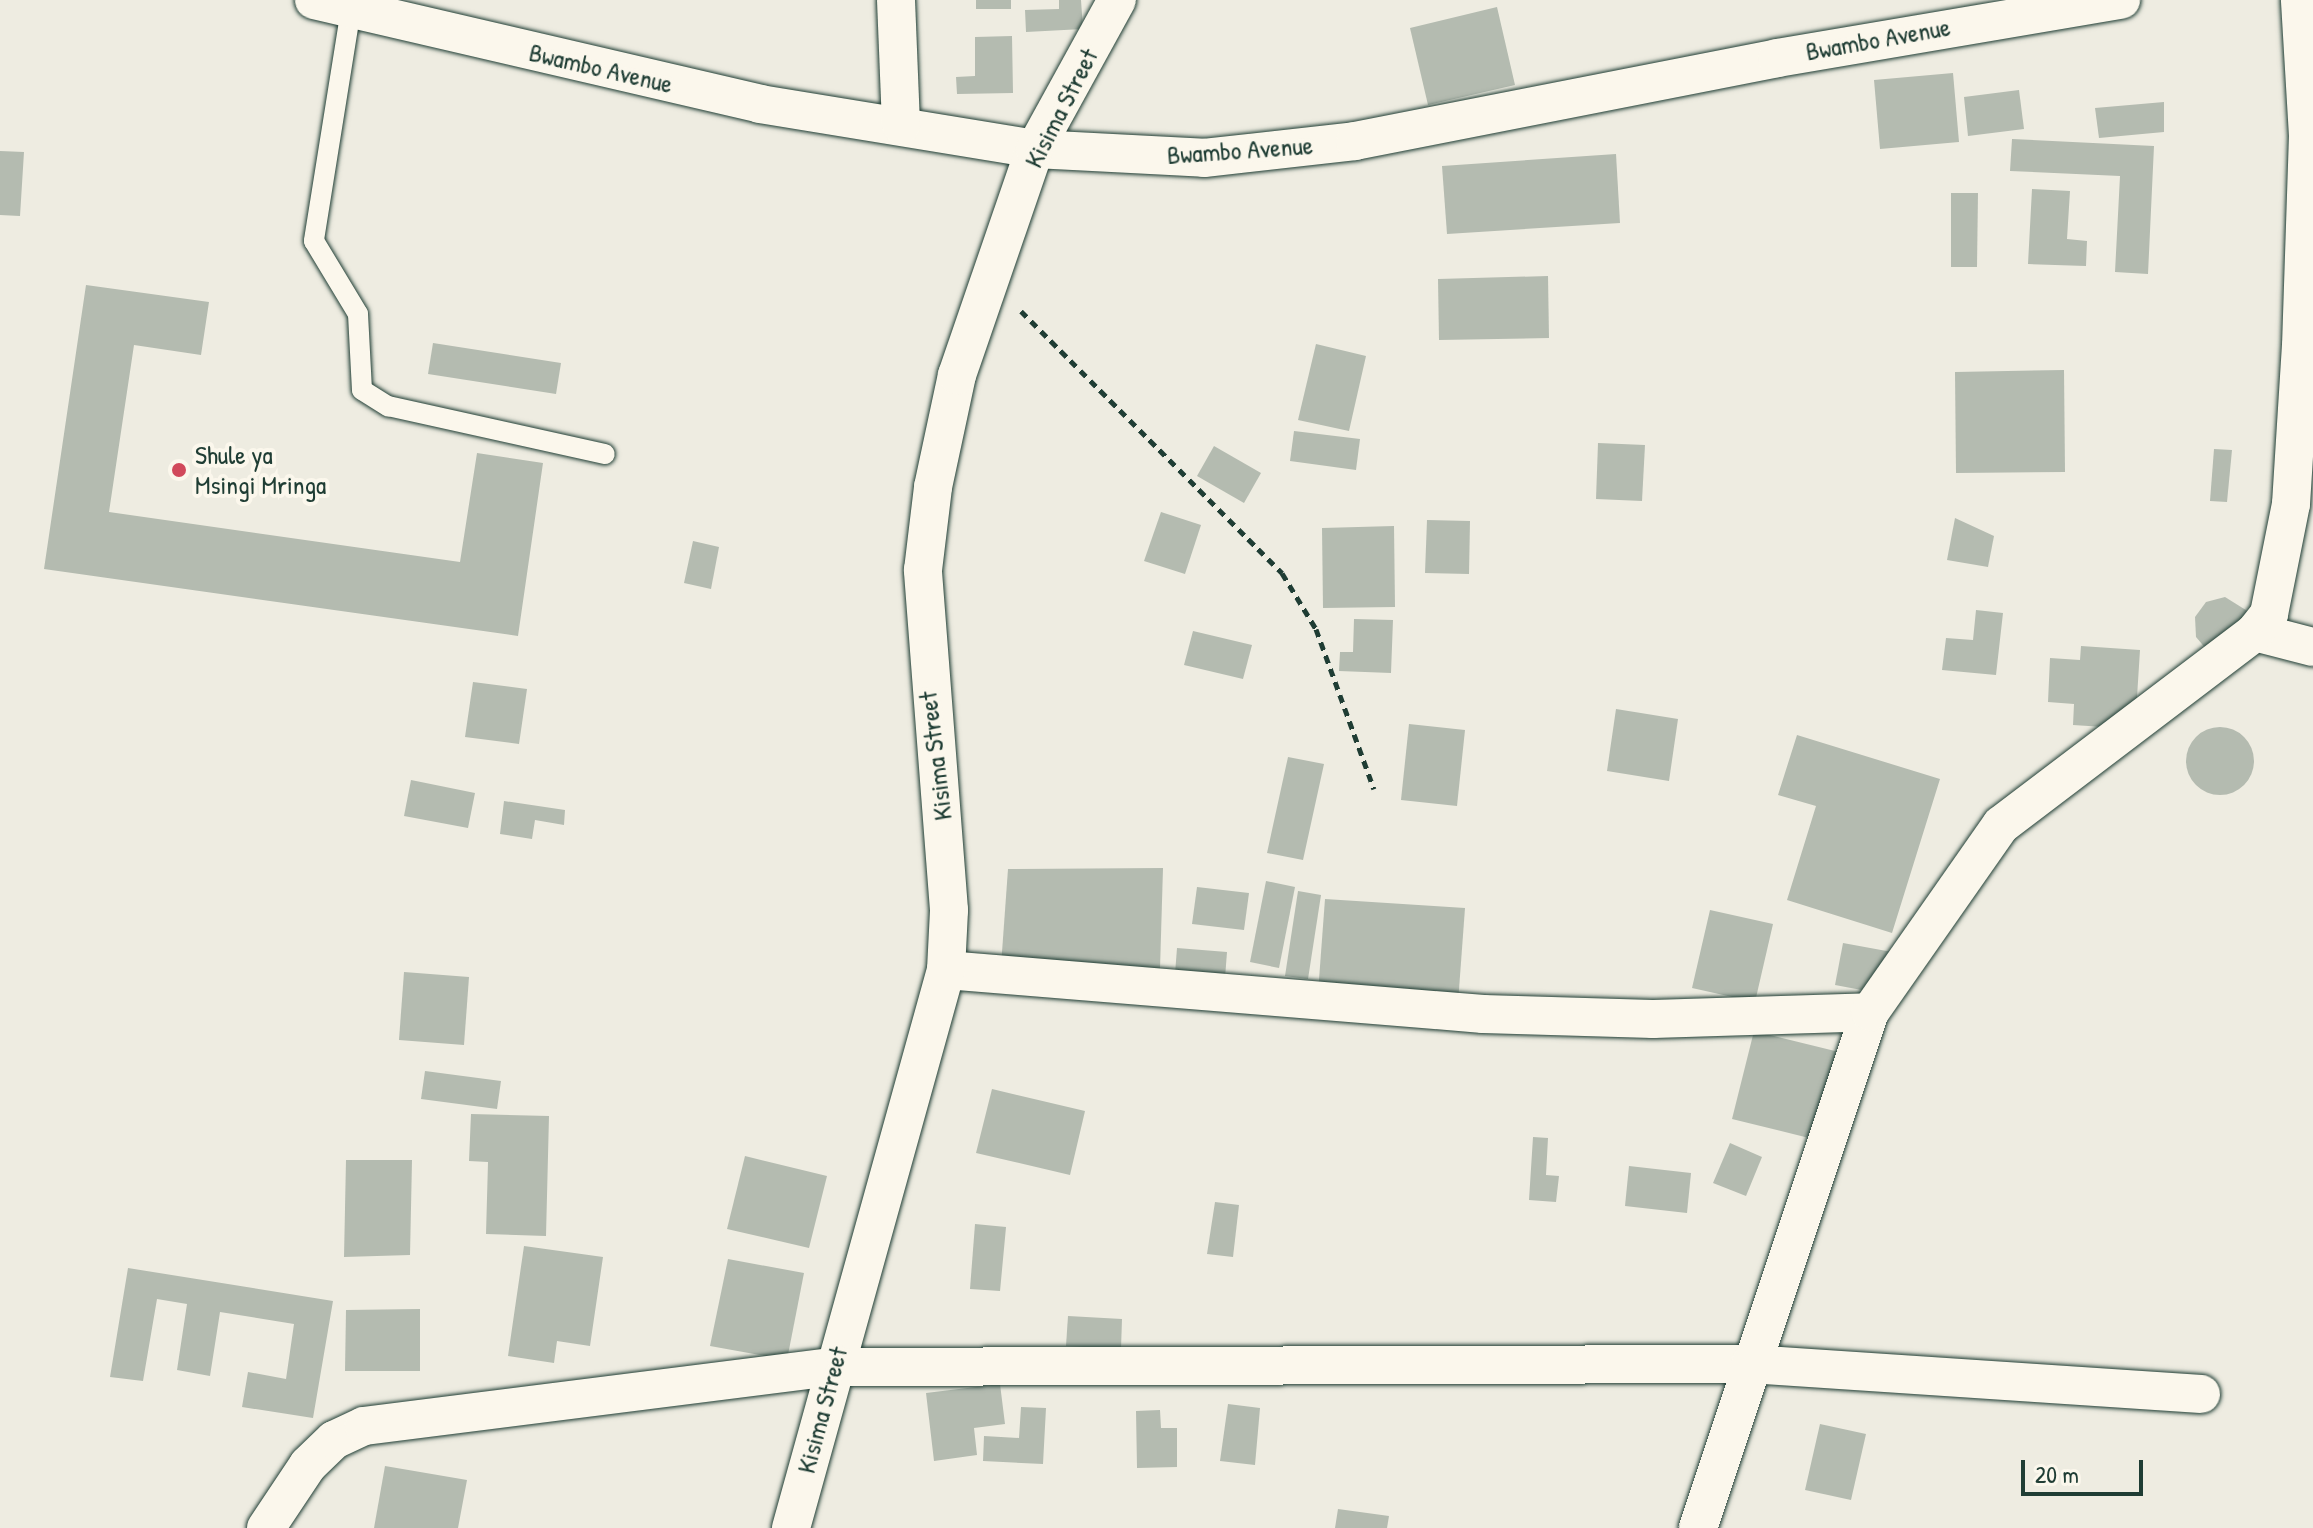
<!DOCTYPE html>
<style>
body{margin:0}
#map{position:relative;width:2313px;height:1528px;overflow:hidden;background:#eeece1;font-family:"Patrick Hand",sans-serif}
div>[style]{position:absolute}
.building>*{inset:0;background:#b4bbb0}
.round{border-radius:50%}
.path>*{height:5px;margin-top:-2.5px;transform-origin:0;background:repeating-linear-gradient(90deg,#1f3d34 0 8px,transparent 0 14px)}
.roads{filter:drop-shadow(0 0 2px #1f3d34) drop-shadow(0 0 2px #1f3d34)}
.lane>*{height:20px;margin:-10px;padding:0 10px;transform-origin:10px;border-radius:10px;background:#fbf7ec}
.street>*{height:38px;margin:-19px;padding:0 19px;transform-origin:19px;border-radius:19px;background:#fbf7ec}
.dots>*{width:22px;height:22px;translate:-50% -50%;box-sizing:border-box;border:4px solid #fbf7ec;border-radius:50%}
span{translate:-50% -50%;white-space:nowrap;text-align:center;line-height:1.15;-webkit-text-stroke:8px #fbf7ec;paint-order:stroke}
.street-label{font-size:26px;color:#1f3d34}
.poi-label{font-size:26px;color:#1f3d34}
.left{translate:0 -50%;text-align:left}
.scale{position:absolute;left:2021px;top:1460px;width:122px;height:36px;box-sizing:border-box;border:4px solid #1f3d34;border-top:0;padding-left:10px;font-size:24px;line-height:28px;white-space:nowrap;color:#1f3d34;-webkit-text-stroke:6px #fbf7ec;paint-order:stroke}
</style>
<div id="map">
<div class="building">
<div style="clip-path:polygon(976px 0,1011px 0,1011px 9px,976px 9px)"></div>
<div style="clip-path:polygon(1059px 0,1081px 0,1083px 29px,1026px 32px,1025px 10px,1059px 9px)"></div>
<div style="clip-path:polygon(1497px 7px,1515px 85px,1428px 105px,1410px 28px)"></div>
<div style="clip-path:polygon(1012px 36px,1013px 93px,957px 94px,956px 77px,975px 76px,975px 37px)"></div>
<div style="clip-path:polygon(1953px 73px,1959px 142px,1880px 149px,1874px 80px)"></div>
<div style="clip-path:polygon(2019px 90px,2024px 129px,1968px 136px,1964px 97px)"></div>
<div style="clip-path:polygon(2164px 102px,2164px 132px,2099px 138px,2095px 108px)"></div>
<div style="clip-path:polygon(2012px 139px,2154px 146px,2148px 274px,2115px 272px,2120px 176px,2010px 171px)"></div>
<div style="clip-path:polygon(0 151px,24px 152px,20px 216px,0 215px)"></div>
<div style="clip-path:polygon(1616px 154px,1620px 223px,1447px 234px,1442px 166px)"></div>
<div style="clip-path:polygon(2032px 189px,2070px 191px,2067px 239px,2087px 241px,2086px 266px,2028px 264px)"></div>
<div style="clip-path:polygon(1951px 193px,1978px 193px,1977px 267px,1951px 267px)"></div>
<div style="clip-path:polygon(1548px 276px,1549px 338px,1439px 340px,1438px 279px)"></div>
<div style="clip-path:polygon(86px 285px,209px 302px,201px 355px,134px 345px,109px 512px,460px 562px,477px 453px,543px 463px,518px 636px,44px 569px)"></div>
<div style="clip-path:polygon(433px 343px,561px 363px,556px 394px,428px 374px)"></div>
<div style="clip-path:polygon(1316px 344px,1366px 356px,1349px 431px,1298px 420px)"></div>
<div style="clip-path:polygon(2064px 370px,2065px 472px,1956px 473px,1955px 372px)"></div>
<div style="clip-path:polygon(1294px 431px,1360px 439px,1356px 470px,1290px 461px)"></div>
<div style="clip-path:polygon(1598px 443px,1645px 445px,1642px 501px,1596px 499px)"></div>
<div style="clip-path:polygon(1214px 446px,1261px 473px,1244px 503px,1197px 476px)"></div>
<div style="clip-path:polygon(2214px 449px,2232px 450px,2227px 502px,2210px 501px)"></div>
<div style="clip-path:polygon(1161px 512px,1201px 525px,1185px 574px,1144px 561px)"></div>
<div style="clip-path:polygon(1955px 518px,1994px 536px,1988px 567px,1947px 560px)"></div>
<div style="clip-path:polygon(1427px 520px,1470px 521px,1469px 574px,1425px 573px)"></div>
<div style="clip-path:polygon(1394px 526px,1395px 607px,1323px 608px,1322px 528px)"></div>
<div style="clip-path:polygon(693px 541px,719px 547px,711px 589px,684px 583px)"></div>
<div style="clip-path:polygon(2225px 597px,2249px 612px,2207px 650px,2196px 637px,2195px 617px,2206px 602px)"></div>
<div style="clip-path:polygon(1976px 610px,2003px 613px,1996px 675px,1942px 670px,1946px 638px,1973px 640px)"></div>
<div style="clip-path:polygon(1354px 619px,1393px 620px,1391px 673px,1339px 671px,1340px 652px,1353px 652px)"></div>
<div style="clip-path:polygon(1193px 631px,1252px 645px,1243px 679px,1184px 665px)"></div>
<div style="clip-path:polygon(2081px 646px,2140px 650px,2135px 729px,2073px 725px,2074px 704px,2048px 702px,2050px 658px,2080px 660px)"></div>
<div style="clip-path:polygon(473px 682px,527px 689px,519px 744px,465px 737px)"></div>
<div style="clip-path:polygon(1616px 709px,1678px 719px,1669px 781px,1607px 771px)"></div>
<div style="clip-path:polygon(1409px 724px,1465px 730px,1457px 806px,1401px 800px)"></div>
<div class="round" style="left:2186px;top:727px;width:68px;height:68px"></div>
<div style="clip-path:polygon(1797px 735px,1940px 779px,1892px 933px,1787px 900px,1816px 806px,1778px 795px)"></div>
<div style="clip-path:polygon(1288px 757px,1324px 764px,1303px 860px,1267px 853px)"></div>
<div style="clip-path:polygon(411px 780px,475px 793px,468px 828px,404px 816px)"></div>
<div style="clip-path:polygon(504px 801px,565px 810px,564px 825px,535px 820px,532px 839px,500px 834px)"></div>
<div style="clip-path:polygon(1163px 868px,1160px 969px,1001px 966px,1008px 869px)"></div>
<div style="clip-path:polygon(1266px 881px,1295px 887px,1279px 968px,1250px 962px)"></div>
<div style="clip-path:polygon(1197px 887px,1249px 893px,1244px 930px,1192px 924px)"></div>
<div style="clip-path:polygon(1298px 891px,1321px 895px,1308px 979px,1285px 976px)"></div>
<div style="clip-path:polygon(1325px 899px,1465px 908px,1458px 1003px,1318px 993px)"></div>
<div style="clip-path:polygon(1710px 910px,1773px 924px,1755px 1002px,1692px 988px)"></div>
<div style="clip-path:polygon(1843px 943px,1892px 952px,1883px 994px,1835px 985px)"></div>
<div style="clip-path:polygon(1177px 948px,1227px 952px,1225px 978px,1175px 974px)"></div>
<div style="clip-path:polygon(404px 972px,469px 977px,464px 1045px,399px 1040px)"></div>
<div style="clip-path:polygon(1754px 1031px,1839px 1052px,1817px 1140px,1732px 1119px)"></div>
<div style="clip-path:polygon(425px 1071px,501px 1081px,497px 1109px,421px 1099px)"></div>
<div style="clip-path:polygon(992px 1089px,1085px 1111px,1070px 1175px,976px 1153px)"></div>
<div style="clip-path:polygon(471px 1114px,549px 1116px,546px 1236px,486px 1234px,488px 1162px,469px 1161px)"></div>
<div style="clip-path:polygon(1533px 1137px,1548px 1138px,1546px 1175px,1559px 1176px,1556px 1202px,1529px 1200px)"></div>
<div style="clip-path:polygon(1730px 1143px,1762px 1157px,1746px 1196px,1713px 1183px)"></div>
<div style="clip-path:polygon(745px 1156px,827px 1176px,809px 1248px,727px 1229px)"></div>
<div style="clip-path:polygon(346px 1160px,412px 1160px,410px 1255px,344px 1257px)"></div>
<div style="clip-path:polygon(1629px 1166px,1691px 1173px,1687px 1213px,1625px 1206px)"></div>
<div style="clip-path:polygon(1215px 1202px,1239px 1205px,1233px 1257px,1207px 1254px)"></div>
<div style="clip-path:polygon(975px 1224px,1006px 1227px,1000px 1291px,970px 1289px)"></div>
<div style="clip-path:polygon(524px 1246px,603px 1257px,590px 1346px,557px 1341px,554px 1363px,508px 1356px)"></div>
<div style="clip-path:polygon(728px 1259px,804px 1273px,787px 1360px,710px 1346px)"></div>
<div style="clip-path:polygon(128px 1268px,333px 1301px,313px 1418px,242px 1407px,248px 1372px,286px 1379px,294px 1324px,220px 1312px,210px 1376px,177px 1370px,187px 1304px,157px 1299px,143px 1381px,110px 1377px)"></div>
<div style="clip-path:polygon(420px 1309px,420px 1371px,345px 1371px,346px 1310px)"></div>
<div style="clip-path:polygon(1068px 1316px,1122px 1319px,1121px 1349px,1066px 1346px)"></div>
<div style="clip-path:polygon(1000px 1384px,1005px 1424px,974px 1428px,977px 1455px,934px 1461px,926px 1393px)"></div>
<div style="clip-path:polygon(1228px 1404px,1260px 1408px,1255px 1465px,1220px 1461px)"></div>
<div style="clip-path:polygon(1021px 1407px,1046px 1408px,1043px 1464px,983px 1461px,984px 1436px,1019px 1438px)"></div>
<div style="clip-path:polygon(1160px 1410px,1161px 1428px,1177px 1428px,1177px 1467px,1137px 1468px,1136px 1411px)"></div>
<div style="clip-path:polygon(1820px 1424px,1866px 1434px,1851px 1500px,1805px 1490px)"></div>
<div style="clip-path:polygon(385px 1466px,467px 1480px,458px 1528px,374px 1528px)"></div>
<div style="clip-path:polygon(1338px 1509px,1389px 1516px,1387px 1528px,1335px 1528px)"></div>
</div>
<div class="path">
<div style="left:1021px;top:311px;width:370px;rotate:45.1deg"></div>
<div style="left:1282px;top:573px;width:66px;rotate:58.7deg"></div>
<div style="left:1316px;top:629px;width:170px;rotate:70.1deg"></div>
</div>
<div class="roads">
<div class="lane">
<div style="left:351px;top:9px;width:235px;rotate:99.1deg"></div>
<div style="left:314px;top:241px;width:85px;rotate:58.9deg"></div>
<div style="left:358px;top:314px;width:76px;rotate:87deg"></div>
<div style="left:362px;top:390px;width:31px;rotate:32deg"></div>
<div style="left:388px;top:406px;width:222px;rotate:12.5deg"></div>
</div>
<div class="street">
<div style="left:314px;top:0;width:458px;rotate:13.1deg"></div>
<div style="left:760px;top:104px;width:279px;rotate:9.3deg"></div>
<div style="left:1035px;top:149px;width:169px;rotate:3deg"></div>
<div style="left:1204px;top:158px;width:152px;rotate:-6.4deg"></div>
<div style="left:1355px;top:141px;width:430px;rotate:-11.1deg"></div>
<div style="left:1777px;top:58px;width:349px;rotate:-9.6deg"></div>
<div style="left:896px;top:0;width:125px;rotate:87.7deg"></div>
<div style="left:2255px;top:632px;width:60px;rotate:14.5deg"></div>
<div style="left:946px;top:970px;width:539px;rotate:4.68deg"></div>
<div style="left:1483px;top:1014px;width:170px;rotate:1.7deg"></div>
<div style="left:1653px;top:1019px;width:217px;rotate:-1.8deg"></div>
<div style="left:266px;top:1528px;width:76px;rotate:-56.3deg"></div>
<div style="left:308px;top:1465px;width:36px;rotate:-44deg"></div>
<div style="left:334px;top:1440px;width:33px;rotate:-25deg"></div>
<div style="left:364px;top:1426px;width:473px;rotate:-7.2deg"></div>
<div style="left:833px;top:1367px;width:917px;rotate:-0.19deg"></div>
<div style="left:1750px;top:1364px;width:452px;rotate:3.8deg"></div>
<div style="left:791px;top:1528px;width:579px;rotate:-74.48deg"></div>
<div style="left:946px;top:970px;width:60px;rotate:-87.1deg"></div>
<div style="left:949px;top:910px;width:341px;rotate:-94.4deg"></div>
<div style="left:923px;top:570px;width:84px;rotate:-83.1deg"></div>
<div style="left:933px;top:487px;width:115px;rotate:-77.9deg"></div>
<div style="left:957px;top:375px;width:239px;rotate:-71deg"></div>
<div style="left:1035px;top:149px;width:170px;rotate:-61.2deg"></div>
<div style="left:1698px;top:1528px;width:544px;rotate:-71.57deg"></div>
<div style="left:1870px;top:1012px;width:228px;rotate:-55deg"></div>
<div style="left:2001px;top:825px;width:319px;rotate:-37.2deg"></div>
<div style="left:2255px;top:632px;width:23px;rotate:-52deg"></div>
<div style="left:2269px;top:614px;width:112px;rotate:-78.7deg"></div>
<div style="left:2291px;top:504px;width:158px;rotate:-86.4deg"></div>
<div style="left:2301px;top:346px;width:210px;rotate:-88.1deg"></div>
<div style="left:2308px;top:136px;width:136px;rotate:-93.4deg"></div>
</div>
</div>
<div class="dots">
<div style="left:179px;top:470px;background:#d1495b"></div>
</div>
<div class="street-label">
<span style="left:1878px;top:39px;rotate:-10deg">Bwambo Avenue</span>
<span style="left:601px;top:68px;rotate:13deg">Bwambo Avenue</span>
<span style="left:1061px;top:108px;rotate:-63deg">Kisima Street</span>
<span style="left:1240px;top:150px;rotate:-4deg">Bwambo Avenue</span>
<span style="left:935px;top:756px;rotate:-97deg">Kisima Street</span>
<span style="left:822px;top:1410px;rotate:-75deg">Kisima Street</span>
</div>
<div class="poi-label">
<span class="left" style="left:195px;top:470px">Shule ya<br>Msingi Mringa</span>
</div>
<div class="scale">20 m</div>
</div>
